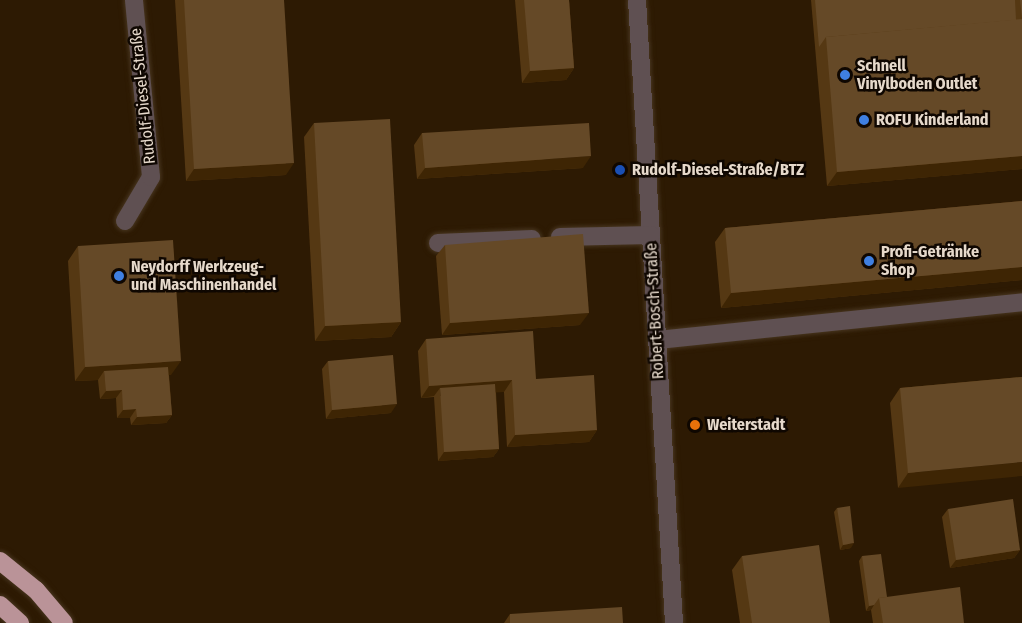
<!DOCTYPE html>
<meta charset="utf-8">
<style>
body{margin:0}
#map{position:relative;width:1022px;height:623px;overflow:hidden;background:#2d1a03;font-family:"Fira Sans Condensed",sans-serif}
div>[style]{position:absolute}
.roads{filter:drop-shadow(0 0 2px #47351f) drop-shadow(0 0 2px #47351f)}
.minor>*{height:18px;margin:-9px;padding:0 9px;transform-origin:9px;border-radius:9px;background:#5f5052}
.highway>*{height:18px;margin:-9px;padding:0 9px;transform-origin:9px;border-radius:9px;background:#ba9398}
.wall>*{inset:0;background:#553813}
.shaded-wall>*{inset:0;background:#3e2504}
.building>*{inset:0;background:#654927}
.dots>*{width:16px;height:16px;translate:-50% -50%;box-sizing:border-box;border:3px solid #0f0701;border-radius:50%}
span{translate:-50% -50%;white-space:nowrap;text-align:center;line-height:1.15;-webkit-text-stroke:5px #0f0701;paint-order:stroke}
.poi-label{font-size:16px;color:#e6d9cb;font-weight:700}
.left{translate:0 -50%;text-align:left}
.street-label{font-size:16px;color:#e6d9cb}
</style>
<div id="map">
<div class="roads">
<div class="minor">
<div style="left:637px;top:0;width:624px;rotate:86.6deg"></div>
<div style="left:125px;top:221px;width:51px;rotate:-59.4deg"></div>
<div style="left:151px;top:177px;width:178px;rotate:-95.5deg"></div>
<div style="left:560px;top:237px;width:91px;rotate:-1.3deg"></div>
<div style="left:438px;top:243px;width:94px;rotate:-2.4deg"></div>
<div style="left:657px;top:340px;width:367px;rotate:-5.9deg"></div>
</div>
<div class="highway">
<div style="left:0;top:561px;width:46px;rotate:38.9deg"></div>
<div style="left:36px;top:590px;width:43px;rotate:49.7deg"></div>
<div style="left:0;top:605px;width:27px;rotate:42deg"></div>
</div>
</div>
<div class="wall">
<div style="clip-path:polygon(175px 0,284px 0,286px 175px,186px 181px)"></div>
<div style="clip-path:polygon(515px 0,569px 0,574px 68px,566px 80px,522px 83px)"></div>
<div style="clip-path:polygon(811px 0,1022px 0,1022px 169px,827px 186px)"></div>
<div style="clip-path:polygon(314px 123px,401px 322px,391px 337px,315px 341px,304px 137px)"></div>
<div style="clip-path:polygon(422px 133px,583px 168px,417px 179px,414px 145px)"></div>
<div style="clip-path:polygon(1022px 201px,1022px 280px,721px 308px,715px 242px,725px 228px)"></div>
<div style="clip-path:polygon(445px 245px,580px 325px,442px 335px,436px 256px)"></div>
<div style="clip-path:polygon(78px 246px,171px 375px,169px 375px,172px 415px,166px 423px,131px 425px,130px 418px,117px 418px,116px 398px,100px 399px,98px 380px,75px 381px,68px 261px)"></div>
<div style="clip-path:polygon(426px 339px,536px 379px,597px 430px,589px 442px,507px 447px,504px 392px,496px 392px,499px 449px,493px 457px,438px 461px,434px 397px,421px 398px,418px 351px)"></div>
<div style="clip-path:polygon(328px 361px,391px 413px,326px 419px,322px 369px)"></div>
<div style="clip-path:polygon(1022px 377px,898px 488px,890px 403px,900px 388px)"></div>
<div style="clip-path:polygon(837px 508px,851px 548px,840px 550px,834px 512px)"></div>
<div style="clip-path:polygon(948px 509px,1020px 550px,1014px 558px,950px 568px,942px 517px)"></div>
<div style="clip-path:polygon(742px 556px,830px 623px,740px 623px,732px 570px)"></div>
<div style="clip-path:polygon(862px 556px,887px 597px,964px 623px,873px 623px,871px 610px,866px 611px,859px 561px)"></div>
<div style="clip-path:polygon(510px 614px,623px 623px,504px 623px)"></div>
</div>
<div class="shaded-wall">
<div style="clip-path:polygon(574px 68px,566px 80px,522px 83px,530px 71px)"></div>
<div style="clip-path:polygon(591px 156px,583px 168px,417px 179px,425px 168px)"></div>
<div style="clip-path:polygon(1022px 156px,1022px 169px,827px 186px,837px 172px)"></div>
<div style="clip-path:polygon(294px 163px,286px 175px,186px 181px,194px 169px)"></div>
<div style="clip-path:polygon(1022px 267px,1022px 280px,721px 308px,731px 293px)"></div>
<div style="clip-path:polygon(589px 313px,580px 325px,442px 335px,450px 323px)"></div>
<div style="clip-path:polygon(401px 322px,391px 337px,315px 341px,325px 326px)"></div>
<div style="clip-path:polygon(181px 361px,171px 375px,105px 379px,104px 371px,98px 380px,75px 381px,85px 367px)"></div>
<div style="clip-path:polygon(512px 380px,504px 392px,440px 396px,440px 388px,434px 396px,421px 398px,429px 386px)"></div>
<div style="clip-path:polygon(122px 390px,116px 398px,100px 399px,106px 391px)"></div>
<div style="clip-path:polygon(397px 404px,391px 413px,326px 419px,332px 410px)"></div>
<div style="clip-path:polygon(136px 409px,130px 418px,117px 418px,123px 410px)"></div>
<div style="clip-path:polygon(172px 415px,166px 423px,131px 425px,137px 417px)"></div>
<div style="clip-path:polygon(597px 430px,589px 442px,507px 447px,515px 435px)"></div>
<div style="clip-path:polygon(499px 449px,493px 457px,438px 461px,444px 452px)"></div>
<div style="clip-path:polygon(1022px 462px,1022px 476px,898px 488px,908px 473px)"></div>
<div style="clip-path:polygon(854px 543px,851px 548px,840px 550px,843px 545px)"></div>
<div style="clip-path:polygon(1020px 550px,1014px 558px,950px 568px,956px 560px)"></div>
<div style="clip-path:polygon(874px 605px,871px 610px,866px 611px,869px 606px)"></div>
</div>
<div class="building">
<div style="clip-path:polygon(184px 0,284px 0,294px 163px,194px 169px)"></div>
<div style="clip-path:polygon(524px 0,569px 0,574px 68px,530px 71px)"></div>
<div style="clip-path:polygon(815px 0,1015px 0,1016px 20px,826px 37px,819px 47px)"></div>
<div style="clip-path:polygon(1020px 0,1022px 0,1022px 18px)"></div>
<div style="clip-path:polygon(1022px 19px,1022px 156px,837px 172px,826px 37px)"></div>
<div style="clip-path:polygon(390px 119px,401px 322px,325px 326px,314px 123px)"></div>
<div style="clip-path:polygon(589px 123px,591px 156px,425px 168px,422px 133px)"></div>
<div style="clip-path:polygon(1022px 201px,1022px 267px,731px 293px,725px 228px)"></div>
<div style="clip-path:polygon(583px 234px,589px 313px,450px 323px,445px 245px)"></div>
<div style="clip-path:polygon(173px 240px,181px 361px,85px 367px,78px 246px)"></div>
<div style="clip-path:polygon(533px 331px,536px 379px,594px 375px,597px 430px,515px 435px,512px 380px,429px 386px,426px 339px)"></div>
<div style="clip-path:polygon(393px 355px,397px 404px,332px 410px,328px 361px)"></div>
<div style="clip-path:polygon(168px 367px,172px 415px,137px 417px,136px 409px,123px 410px,122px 390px,106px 391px,104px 371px)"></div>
<div style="clip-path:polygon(1022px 377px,1022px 462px,908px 473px,900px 388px)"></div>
<div style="clip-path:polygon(495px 384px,499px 449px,444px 452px,440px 388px)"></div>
<div style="clip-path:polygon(1013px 499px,1020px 550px,956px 560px,948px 509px)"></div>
<div style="clip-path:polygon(850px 506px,854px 543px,843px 545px,837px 508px)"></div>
<div style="clip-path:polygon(819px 545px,830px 623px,752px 623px,742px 556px)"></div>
<div style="clip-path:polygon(881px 554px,887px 597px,879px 598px,874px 605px,869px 606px,862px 556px)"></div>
<div style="clip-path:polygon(960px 587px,964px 623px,883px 623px,879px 598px)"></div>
<div style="clip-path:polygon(622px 607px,623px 623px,510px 623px,510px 614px)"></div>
</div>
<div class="dots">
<div style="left:845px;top:75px;background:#3f7fe0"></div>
<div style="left:864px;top:120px;background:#3f7fe0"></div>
<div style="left:620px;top:170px;background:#1a4fb4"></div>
<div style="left:869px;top:261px;background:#3f7fe0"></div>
<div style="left:119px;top:276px;background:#3f7fe0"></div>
<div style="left:695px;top:425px;background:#e8710a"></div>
</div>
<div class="poi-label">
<span class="left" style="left:857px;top:75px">Schnell<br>Vinylboden Outlet</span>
<span class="left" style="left:876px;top:120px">ROFU Kinderland</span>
<span class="left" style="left:632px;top:170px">Rudolf-Diesel-Straße/BTZ</span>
<span class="left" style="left:881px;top:261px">Profi-Getränke<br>Shop</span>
<span class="left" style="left:131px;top:276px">Neydorff Werkzeug-<br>und Maschinenhandel</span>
<span class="left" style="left:707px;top:425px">Weiterstadt</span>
</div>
<div class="street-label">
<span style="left:143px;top:96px;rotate:-96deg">Rudolf-Diesel-Straße</span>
<span style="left:655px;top:311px;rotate:-93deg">Robert-Bosch-Straße</span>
</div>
</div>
